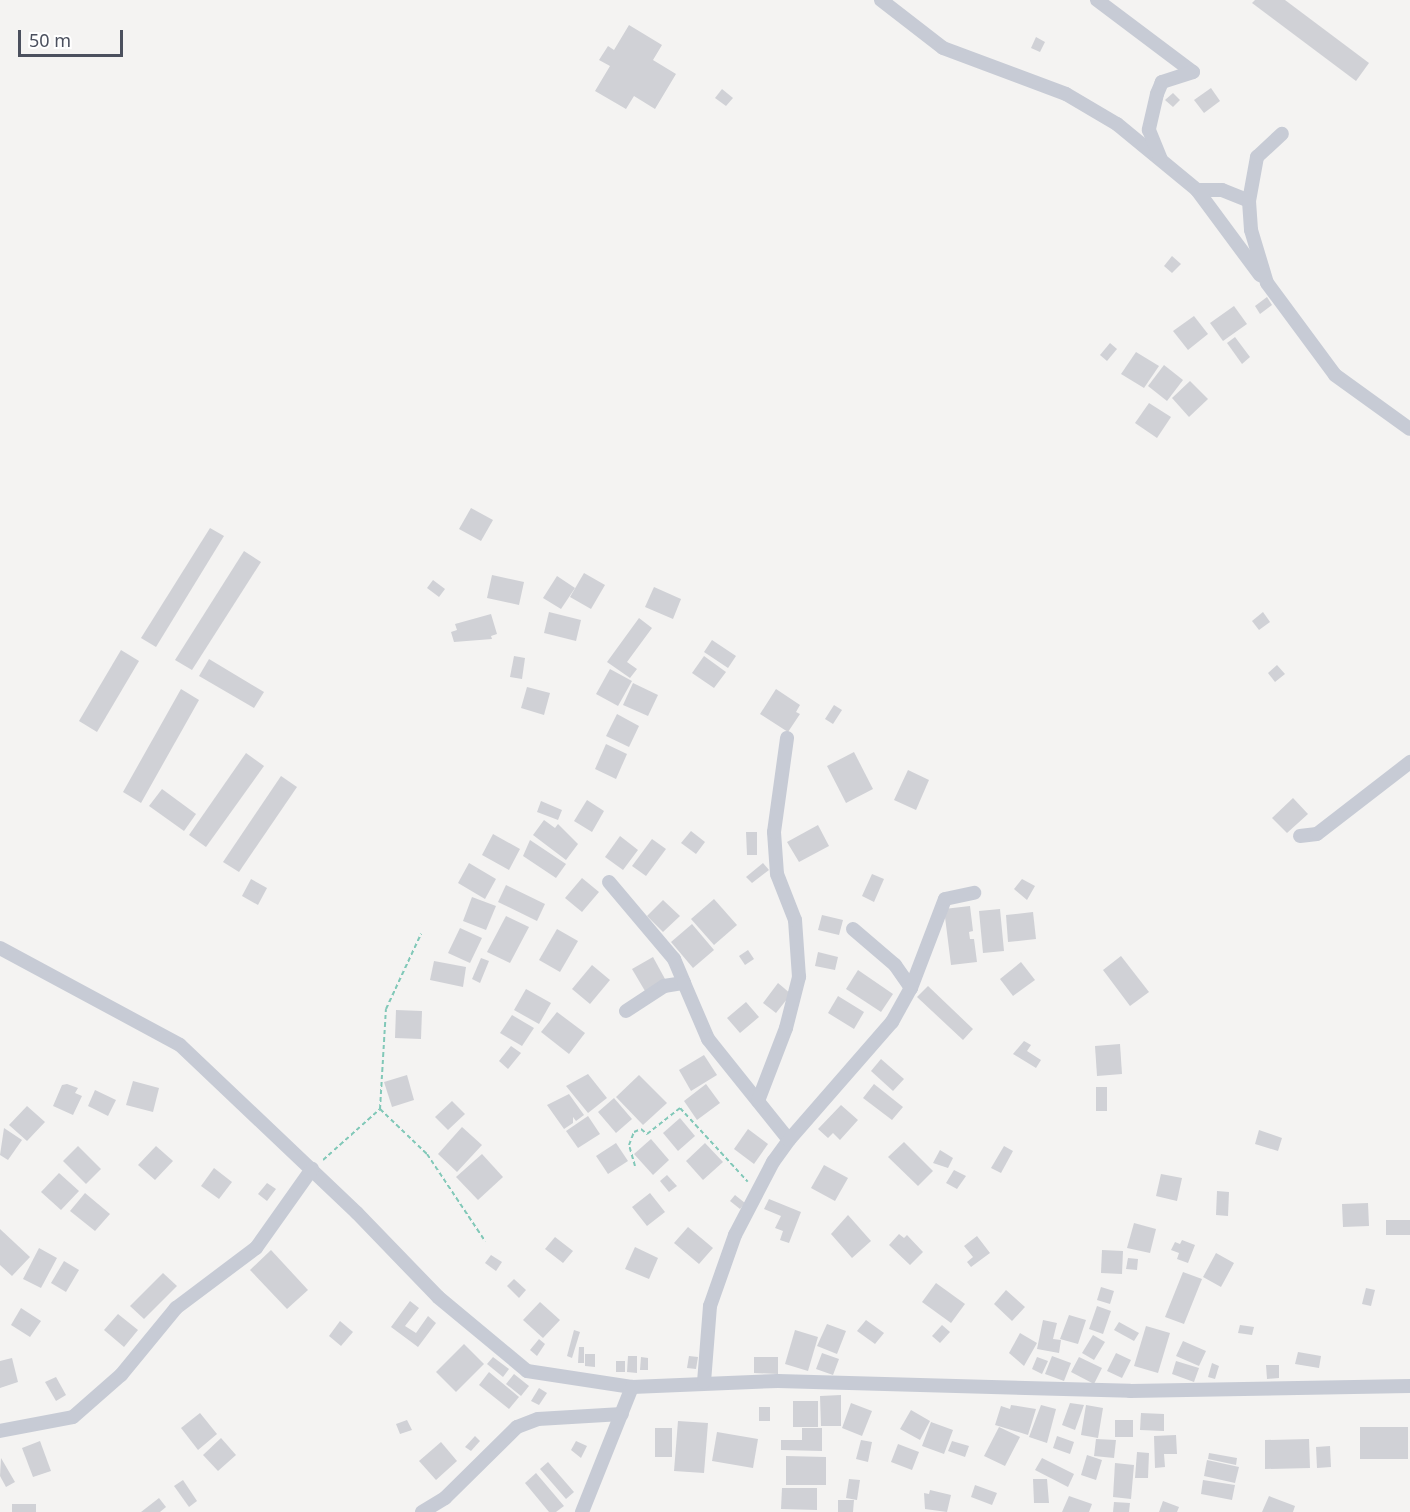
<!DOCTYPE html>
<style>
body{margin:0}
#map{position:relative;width:1410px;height:1512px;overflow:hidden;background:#f4f3f2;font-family:"Noto Sans",sans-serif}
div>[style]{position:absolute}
.building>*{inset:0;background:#d0d1d6}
.path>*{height:2px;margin-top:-1px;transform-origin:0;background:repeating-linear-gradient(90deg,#81c8b8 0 4.5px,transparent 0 7.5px)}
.minor>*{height:14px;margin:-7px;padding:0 7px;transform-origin:7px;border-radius:7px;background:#c7cbd5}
span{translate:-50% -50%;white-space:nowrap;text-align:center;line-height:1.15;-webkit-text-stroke:4.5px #fff;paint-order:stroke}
.scale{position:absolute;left:18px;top:30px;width:105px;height:27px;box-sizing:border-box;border:3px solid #4b505e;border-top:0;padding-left:8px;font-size:18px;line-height:21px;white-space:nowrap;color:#4b505e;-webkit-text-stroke:4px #fff;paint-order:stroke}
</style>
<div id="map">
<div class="building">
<div style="clip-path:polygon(1255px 0,1285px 0,1369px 63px,1356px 81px,1252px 3px)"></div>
<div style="clip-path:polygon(629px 25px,662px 45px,653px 60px,676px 74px,655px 109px,634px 96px,626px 109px,595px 91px,610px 66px,599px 60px,608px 46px,614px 50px)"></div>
<div style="clip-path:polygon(1036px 37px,1045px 42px,1040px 52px,1031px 48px)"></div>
<div style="clip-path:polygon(1211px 88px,1220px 101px,1204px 113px,1194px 100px)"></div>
<div style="clip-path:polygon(722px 89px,733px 98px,726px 106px,715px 98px)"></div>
<div style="clip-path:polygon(1173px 93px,1180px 100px,1173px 107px,1165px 100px)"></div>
<div style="clip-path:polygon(1172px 256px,1181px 264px,1172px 273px,1164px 266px)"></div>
<div style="clip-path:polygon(1267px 297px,1272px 305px,1260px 314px,1255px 306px)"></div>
<div style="clip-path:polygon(1234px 306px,1247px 324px,1223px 341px,1210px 323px)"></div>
<div style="clip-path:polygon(1194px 316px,1208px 334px,1188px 350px,1173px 331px)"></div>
<div style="clip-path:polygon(1235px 337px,1250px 357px,1242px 364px,1227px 343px)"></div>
<div style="clip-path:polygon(1110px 343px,1117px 349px,1107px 361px,1100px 355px)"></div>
<div style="clip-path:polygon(1136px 352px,1159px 366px,1144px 388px,1121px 374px)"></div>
<div style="clip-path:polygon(1164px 365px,1183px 380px,1167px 401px,1148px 386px)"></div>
<div style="clip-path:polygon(1190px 381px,1208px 399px,1189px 417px,1172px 398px)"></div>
<div style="clip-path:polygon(1149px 403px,1171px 417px,1157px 438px,1135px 423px)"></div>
<div style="clip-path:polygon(471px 508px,493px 520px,481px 541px,459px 529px)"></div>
<div style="clip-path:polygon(210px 528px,224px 536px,156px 647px,141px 638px)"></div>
<div style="clip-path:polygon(244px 551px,261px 562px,192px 670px,175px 660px)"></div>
<div style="clip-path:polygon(584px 573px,605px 585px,591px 609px,570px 597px)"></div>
<div style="clip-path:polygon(492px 575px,524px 582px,519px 605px,487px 598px)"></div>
<div style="clip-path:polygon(557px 576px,575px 588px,561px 609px,543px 598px)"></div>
<div style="clip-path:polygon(433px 580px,445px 589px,439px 597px,427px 588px)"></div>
<div style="clip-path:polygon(654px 587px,681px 599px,673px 619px,645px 607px)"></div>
<div style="clip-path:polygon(549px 612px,581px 620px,576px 641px,544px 633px)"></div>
<div style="clip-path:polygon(1263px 612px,1270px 622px,1259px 630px,1252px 621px)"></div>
<div style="clip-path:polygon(491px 614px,497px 634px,491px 636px,492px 639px,454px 642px,451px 632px,457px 630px,455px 624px)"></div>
<div style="clip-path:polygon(639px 618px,652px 628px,627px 662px,637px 669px,630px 678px,607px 662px)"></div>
<div style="clip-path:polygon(712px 640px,736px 656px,728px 668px,704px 652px)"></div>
<div style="clip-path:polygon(121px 650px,139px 661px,97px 732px,79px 721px)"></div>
<div style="clip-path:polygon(514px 656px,525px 658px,522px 679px,510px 677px)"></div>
<div style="clip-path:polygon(704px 656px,726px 672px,714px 688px,692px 673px)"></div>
<div style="clip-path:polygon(209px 659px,264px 692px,254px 708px,199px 676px)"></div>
<div style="clip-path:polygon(1277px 665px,1285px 674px,1275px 682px,1268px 673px)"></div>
<div style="clip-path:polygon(610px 669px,632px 681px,618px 706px,596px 694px)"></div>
<div style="clip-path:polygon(633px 683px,658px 695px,648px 716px,623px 705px)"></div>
<div style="clip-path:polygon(527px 687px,550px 693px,544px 715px,521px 708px)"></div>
<div style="clip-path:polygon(181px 689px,199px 700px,141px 803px,123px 792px)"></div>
<div style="clip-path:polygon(776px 689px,800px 705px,796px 712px,800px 714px,788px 732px,760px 714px)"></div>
<div style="clip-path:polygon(834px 705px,842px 710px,833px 724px,825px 719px)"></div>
<div style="clip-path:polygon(617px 714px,639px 726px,629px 747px,606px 736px)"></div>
<div style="clip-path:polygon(606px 744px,627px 754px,616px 779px,595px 769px)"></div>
<div style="clip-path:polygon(854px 752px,873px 789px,846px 803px,827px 766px)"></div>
<div style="clip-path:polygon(246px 753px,264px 766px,206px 847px,189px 835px)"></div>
<div style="clip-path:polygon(908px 770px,929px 780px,916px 810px,894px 800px)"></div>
<div style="clip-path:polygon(281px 776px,297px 787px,239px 872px,223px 862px)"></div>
<div style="clip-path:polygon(162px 789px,196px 814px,184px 831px,149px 806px)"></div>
<div style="clip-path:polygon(1293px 798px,1308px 814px,1287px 833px,1272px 818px)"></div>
<div style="clip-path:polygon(587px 800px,604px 811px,592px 832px,574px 821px)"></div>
<div style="clip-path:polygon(541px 801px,562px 810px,558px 820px,537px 812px)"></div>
<div style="clip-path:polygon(544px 820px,555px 828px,558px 824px,578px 844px,566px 860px,533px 835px)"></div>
<div style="clip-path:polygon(818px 825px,829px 846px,799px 862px,787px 842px)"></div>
<div style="clip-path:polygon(691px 831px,705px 842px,696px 854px,681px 843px)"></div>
<div style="clip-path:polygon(746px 832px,757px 832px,757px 855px,747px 855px)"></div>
<div style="clip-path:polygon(493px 834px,520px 849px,509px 870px,482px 855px)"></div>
<div style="clip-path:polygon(620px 836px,638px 850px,623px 870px,605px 857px)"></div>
<div style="clip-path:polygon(652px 839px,666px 849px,646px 876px,632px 866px)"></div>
<div style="clip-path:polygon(530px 840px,566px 864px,556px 878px,523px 856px)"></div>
<div style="clip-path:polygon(469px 863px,496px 879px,485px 899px,458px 883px)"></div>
<div style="clip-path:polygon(763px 863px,769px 870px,752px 883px,746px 877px)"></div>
<div style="clip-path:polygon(872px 874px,884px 879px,874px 902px,862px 896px)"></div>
<div style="clip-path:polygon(582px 878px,599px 892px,582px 912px,565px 898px)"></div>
<div style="clip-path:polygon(251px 879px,267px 888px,258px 905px,242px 896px)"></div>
<div style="clip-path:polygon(1022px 879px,1035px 886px,1027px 900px,1014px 889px)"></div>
<div style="clip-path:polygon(506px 885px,545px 904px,537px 921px,498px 902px)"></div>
<div style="clip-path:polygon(472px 897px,496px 906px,486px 930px,463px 921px)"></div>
<div style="clip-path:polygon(714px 899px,737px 925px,714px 945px,691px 919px)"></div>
<div style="clip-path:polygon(663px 900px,680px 916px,663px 932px,647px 916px)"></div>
<div style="clip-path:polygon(970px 906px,973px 931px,969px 932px,970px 939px,974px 939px,977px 962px,951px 965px,944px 909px)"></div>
<div style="clip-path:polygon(1000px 909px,1004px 951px,983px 953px,979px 911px)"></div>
<div style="clip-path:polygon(1033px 912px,1036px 939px,1008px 942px,1006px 915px)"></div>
<div style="clip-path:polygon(822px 915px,843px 920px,839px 935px,818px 930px)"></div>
<div style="clip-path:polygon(506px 916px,529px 927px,510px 963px,487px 952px)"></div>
<div style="clip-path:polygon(692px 924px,714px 950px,693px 968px,671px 942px)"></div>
<div style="clip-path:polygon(460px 928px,482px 938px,470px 963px,448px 953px)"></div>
<div style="clip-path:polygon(557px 929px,578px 941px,560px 972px,539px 960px)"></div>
<div style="clip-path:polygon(748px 950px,754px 959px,745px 965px,739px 956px)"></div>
<div style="clip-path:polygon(818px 952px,838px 957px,835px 970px,815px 966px)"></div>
<div style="clip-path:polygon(1121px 956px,1149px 992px,1130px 1006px,1103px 970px)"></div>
<div style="clip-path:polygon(653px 957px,665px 979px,645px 991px,632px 969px)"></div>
<div style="clip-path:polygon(481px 958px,489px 961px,480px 983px,472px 979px)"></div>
<div style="clip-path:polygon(434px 961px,466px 967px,463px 987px,430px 980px)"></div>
<div style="clip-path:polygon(1021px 962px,1035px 980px,1013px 996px,1000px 979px)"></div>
<div style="clip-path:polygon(592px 965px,610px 980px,590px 1004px,572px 989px)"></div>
<div style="clip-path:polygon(858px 970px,893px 994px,881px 1012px,846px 989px)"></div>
<div style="clip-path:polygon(778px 983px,791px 994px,776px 1013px,763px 1003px)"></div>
<div style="clip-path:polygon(928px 986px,973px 1029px,963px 1040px,917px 997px)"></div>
<div style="clip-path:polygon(526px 989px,551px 1003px,539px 1024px,514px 1010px)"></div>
<div style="clip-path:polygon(838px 996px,864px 1012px,854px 1029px,828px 1013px)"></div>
<div style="clip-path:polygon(746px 1002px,759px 1017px,740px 1033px,727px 1018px)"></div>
<div style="clip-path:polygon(396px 1010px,422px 1011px,421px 1039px,395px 1038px)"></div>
<div style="clip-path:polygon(557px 1012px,585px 1033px,569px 1054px,541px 1032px)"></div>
<div style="clip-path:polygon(512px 1015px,534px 1028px,522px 1046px,500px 1033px)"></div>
<div style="clip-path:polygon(1024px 1041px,1031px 1045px,1027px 1051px,1041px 1060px,1036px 1068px,1013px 1054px)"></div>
<div style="clip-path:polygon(1120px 1044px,1122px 1074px,1097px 1076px,1095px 1046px)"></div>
<div style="clip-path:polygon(511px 1046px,521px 1053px,508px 1069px,499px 1061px)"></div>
<div style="clip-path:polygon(704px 1055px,717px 1075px,691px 1091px,679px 1070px)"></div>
<div style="clip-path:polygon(881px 1059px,904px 1079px,893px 1091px,871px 1071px)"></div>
<div style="clip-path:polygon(588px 1074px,607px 1098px,588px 1113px,566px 1086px)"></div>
<div style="clip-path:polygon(407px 1075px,414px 1100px,392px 1107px,384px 1082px)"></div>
<div style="clip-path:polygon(639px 1075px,667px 1103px,643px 1125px,616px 1097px)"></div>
<div style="clip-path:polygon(133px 1081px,159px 1088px,153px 1112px,126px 1105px)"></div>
<div style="clip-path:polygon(67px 1084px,78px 1088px,75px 1093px,82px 1096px,73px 1115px,53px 1106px,62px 1085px)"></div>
<div style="clip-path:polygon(706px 1084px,720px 1103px,697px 1120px,684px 1101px)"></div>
<div style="clip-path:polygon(874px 1084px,903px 1107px,892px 1120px,863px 1098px)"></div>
<div style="clip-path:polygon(1096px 1087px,1107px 1087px,1107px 1111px,1096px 1111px)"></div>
<div style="clip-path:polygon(95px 1090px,116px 1100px,108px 1116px,88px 1106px)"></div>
<div style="clip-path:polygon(569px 1094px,584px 1115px,576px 1121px,573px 1117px,573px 1123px,564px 1129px,547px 1105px)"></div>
<div style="clip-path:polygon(614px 1098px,632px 1119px,616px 1133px,598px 1112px)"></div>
<div style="clip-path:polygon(452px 1101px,465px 1114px,448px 1130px,435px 1117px)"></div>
<div style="clip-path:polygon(841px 1105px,858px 1120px,840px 1140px,833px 1133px,828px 1138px,818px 1129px)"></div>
<div style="clip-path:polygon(27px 1106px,45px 1122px,27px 1141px,9px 1125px)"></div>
<div style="clip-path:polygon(588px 1116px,600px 1134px,578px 1148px,566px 1131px)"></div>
<div style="clip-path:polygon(680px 1118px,695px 1136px,678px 1151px,663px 1133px)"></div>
<div style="clip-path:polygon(462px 1127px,482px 1145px,457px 1172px,438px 1154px)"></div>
<div style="clip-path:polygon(4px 1128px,22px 1140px,8px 1160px,0 1155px)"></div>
<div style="clip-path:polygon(748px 1129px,768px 1144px,754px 1164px,734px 1149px)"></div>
<div style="clip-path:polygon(1259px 1130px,1282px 1138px,1278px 1151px,1255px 1144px)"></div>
<div style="clip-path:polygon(651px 1139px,669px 1160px,653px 1175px,634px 1154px)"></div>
<div style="clip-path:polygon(904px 1142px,933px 1171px,918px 1186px,888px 1157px)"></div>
<div style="clip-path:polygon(616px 1143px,628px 1161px,608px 1174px,596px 1156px)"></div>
<div style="clip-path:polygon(705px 1143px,723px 1162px,703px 1180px,686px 1161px)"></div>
<div style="clip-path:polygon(78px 1146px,101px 1169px,86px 1184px,63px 1161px)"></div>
<div style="clip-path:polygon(156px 1146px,173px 1161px,155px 1180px,138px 1165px)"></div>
<div style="clip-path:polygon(1004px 1146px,1013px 1151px,1001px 1173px,991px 1168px)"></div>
<div style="clip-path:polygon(940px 1150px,953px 1158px,948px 1168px,933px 1163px)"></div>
<div style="clip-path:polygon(482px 1154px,503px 1177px,478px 1200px,456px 1177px)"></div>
<div style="clip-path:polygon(824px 1165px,848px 1178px,835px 1201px,811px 1188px)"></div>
<div style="clip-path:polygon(214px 1168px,232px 1182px,219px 1199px,201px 1186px)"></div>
<div style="clip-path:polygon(954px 1170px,966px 1176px,957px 1189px,946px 1183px)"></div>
<div style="clip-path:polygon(59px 1173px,79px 1191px,61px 1210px,41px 1192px)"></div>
<div style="clip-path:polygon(1161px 1174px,1182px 1178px,1177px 1201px,1156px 1196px)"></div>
<div style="clip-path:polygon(667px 1175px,677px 1186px,669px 1192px,660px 1181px)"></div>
<div style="clip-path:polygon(267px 1183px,276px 1189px,267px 1201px,258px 1194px)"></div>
<div style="clip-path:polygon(1217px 1191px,1229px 1192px,1228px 1216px,1216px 1215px)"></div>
<div style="clip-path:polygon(85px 1193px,110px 1214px,95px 1231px,70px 1211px)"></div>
<div style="clip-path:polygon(650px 1193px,665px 1212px,647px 1226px,632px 1207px)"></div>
<div style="clip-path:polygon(735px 1195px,745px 1203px,740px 1209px,730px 1201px)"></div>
<div style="clip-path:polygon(769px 1199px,801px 1212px,789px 1243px,780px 1240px,783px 1231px,775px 1228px,781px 1216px,764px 1209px)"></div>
<div style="clip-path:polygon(1368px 1203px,1369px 1226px,1343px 1227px,1342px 1204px)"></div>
<div style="clip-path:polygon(848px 1215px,871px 1241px,852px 1258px,831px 1234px)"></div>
<div style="clip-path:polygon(1386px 1220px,1410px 1220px,1410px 1235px,1386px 1235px)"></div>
<div style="clip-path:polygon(1134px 1223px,1156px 1229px,1150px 1253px,1127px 1248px)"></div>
<div style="clip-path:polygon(688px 1227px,713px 1248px,699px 1264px,674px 1243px)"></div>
<div style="clip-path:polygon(0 1229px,30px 1257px,12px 1276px,0 1265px)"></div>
<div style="clip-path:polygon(899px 1234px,904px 1238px,907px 1235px,923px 1252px,910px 1265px,889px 1245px)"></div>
<div style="clip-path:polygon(977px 1236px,990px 1253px,971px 1267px,967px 1262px,973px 1257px,964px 1246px)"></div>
<div style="clip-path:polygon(555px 1237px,573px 1251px,563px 1263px,545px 1249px)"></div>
<div style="clip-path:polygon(1182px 1240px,1195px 1245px,1188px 1263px,1177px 1259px,1179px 1253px,1171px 1250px,1175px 1242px,1180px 1244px)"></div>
<div style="clip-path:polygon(635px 1247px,658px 1258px,649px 1279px,625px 1269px)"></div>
<div style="clip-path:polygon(39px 1248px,57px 1258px,41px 1288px,23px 1279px)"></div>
<div style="clip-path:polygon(271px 1250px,308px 1290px,287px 1309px,250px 1270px)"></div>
<div style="clip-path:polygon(1102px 1250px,1123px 1251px,1122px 1274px,1101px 1273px)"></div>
<div style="clip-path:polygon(1216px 1253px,1234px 1263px,1221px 1287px,1203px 1277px)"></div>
<div style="clip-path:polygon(491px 1255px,502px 1262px,496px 1271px,485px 1263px)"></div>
<div style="clip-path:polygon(1128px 1258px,1138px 1259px,1137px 1270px,1126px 1269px)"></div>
<div style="clip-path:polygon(64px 1261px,79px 1270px,66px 1292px,51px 1283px)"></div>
<div style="clip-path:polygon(1183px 1272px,1202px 1279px,1184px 1324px,1165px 1317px)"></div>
<div style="clip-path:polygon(163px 1273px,177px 1286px,144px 1319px,130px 1306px)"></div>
<div style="clip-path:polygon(514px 1279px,526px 1290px,519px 1298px,507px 1286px)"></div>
<div style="clip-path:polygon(936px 1283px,965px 1304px,951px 1323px,922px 1302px)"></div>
<div style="clip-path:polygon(1101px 1287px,1114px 1291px,1110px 1304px,1097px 1300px)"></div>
<div style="clip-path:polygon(1366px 1288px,1375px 1290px,1371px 1306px,1362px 1304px)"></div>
<div style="clip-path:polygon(1006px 1290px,1025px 1307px,1012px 1321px,994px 1304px)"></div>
<div style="clip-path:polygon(410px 1301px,419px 1308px,405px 1326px,416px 1333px,428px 1316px,436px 1323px,418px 1347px,391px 1327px)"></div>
<div style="clip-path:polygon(540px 1302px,560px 1320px,543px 1338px,523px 1320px)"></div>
<div style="clip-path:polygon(1097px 1306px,1111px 1311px,1103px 1334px,1089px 1329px)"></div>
<div style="clip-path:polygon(21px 1308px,41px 1321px,30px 1337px,11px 1325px)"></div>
<div style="clip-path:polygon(118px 1314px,138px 1330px,124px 1347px,104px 1330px)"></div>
<div style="clip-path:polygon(1069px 1315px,1086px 1320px,1078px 1344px,1060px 1339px)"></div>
<div style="clip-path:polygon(866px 1320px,884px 1333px,875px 1344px,857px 1331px)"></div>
<div style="clip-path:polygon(1043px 1320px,1057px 1323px,1053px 1339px,1061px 1340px,1059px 1353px,1037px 1349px)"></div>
<div style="clip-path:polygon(340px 1321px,353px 1332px,341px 1346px,329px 1336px)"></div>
<div style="clip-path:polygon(1119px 1322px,1139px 1333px,1134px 1341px,1114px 1330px)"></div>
<div style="clip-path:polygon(827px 1324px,846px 1331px,837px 1354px,817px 1346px)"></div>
<div style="clip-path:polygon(942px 1325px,950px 1332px,940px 1343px,932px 1336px)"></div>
<div style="clip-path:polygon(1240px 1325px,1254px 1327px,1252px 1335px,1238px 1333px)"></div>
<div style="clip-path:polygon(1146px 1326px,1170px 1333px,1158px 1373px,1134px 1366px)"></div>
<div style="clip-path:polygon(574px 1330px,580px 1332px,572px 1358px,567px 1356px)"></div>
<div style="clip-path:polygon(795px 1330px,818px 1337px,808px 1371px,785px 1364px)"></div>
<div style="clip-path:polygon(1020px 1333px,1037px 1343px,1024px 1366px,1009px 1353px)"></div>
<div style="clip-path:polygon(1093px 1335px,1105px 1342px,1094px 1360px,1082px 1353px)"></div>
<div style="clip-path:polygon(539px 1339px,545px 1344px,537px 1356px,530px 1350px)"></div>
<div style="clip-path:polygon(1183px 1341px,1206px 1351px,1199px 1366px,1176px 1356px)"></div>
<div style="clip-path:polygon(464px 1344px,484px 1364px,456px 1392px,436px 1372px)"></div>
<div style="clip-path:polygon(579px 1347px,584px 1347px,584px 1363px,578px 1363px)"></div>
<div style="clip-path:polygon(1298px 1352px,1321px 1356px,1319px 1368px,1295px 1364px)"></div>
<div style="clip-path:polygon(822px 1353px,839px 1359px,833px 1375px,816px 1369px)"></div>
<div style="clip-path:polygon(1116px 1353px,1131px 1360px,1122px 1378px,1107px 1371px)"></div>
<div style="clip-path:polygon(585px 1354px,595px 1354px,595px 1367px,585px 1366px)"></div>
<div style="clip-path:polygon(628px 1356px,637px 1356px,637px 1373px,627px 1372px)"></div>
<div style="clip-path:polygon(689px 1356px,698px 1357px,696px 1369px,687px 1368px)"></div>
<div style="clip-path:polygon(1052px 1356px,1071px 1363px,1064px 1381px,1045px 1374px)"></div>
<div style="clip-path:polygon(493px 1357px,509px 1369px,503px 1377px,487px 1364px)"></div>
<div style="clip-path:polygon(641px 1357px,648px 1358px,648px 1370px,640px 1370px)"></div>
<div style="clip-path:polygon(754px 1357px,778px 1357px,778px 1374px,754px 1373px)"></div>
<div style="clip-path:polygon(1037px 1357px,1048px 1361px,1042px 1374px,1032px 1369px)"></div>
<div style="clip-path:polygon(1079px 1357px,1102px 1368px,1094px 1384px,1071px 1372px)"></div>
<div style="clip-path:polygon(12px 1358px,18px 1382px,0 1388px,0 1361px)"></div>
<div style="clip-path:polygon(616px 1361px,625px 1361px,625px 1372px,616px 1372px)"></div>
<div style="clip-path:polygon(1176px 1361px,1199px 1368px,1194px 1382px,1172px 1374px)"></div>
<div style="clip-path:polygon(1212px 1363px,1219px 1366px,1215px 1379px,1208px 1377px)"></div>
<div style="clip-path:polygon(1266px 1365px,1279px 1365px,1279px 1378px,1267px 1379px)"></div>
<div style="clip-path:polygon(489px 1372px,519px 1397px,509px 1409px,479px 1385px)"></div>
<div style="clip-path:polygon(514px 1374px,529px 1386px,521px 1396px,506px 1384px)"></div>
<div style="clip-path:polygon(56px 1377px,66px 1395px,56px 1401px,45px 1382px)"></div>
<div style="clip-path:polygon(539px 1388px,547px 1393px,539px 1405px,531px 1401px)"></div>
<div style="clip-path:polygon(841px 1395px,841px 1426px,821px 1426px,820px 1396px)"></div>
<div style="clip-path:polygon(793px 1401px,818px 1401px,818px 1427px,793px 1427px)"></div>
<div style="clip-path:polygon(851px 1403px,872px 1411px,862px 1436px,842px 1428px)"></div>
<div style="clip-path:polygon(1070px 1403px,1084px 1405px,1075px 1430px,1062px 1425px)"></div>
<div style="clip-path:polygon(1011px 1405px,1036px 1409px,1028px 1435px,995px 1425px,1001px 1406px,1010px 1409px)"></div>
<div style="clip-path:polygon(1041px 1405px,1056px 1409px,1047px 1443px,1029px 1437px)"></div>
<div style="clip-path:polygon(1086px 1405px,1103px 1408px,1098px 1438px,1081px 1435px)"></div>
<div style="clip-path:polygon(759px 1407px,770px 1407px,770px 1421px,759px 1421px)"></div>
<div style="clip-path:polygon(911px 1410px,930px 1421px,920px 1440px,900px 1429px)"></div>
<div style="clip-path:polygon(200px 1413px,217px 1434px,198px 1450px,181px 1428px)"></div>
<div style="clip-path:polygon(1141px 1413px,1164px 1414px,1164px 1431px,1140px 1430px)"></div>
<div style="clip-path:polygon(407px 1420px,412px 1430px,400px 1434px,396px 1424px)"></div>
<div style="clip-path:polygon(1115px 1420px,1133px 1420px,1133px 1437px,1115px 1437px)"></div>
<div style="clip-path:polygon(678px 1421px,708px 1423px,704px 1473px,674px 1471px)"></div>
<div style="clip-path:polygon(931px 1422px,953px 1430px,944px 1454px,922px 1446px)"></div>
<div style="clip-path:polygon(999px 1427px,1020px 1437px,1005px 1466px,984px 1456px)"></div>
<div style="clip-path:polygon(1360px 1427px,1408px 1427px,1408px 1459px,1360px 1459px)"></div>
<div style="clip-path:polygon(655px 1428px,672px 1428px,672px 1457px,655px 1457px)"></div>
<div style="clip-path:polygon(802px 1428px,822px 1428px,822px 1451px,781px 1450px,781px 1440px,802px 1440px)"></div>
<div style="clip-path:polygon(717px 1432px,758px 1439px,753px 1468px,712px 1461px)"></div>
<div style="clip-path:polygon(1176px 1435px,1177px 1454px,1164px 1454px,1165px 1467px,1155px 1468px,1154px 1436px)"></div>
<div style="clip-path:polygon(475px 1436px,480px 1441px,471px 1451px,465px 1447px)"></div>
<div style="clip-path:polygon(1057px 1436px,1074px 1442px,1070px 1454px,1053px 1448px)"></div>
<div style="clip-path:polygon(221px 1438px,236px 1455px,218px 1471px,203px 1455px)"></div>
<div style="clip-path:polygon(1096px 1439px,1116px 1440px,1114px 1458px,1094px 1456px)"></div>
<div style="clip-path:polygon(1309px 1439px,1310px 1468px,1265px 1469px,1265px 1440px)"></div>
<div style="clip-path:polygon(861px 1440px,872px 1442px,868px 1462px,856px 1459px)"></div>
<div style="clip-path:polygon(40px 1441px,51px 1471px,33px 1477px,22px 1448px)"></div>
<div style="clip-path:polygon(576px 1441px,587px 1446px,581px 1458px,571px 1450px)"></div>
<div style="clip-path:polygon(952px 1441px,969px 1446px,965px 1457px,948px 1451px)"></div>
<div style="clip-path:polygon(441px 1442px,457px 1461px,436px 1480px,419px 1461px)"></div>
<div style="clip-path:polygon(898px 1444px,919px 1452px,912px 1470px,891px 1462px)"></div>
<div style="clip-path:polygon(1330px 1446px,1331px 1467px,1317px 1468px,1316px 1447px)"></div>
<div style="clip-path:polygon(1137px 1452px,1149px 1453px,1148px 1478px,1135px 1478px)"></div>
<div style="clip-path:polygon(1209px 1453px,1237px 1458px,1236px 1465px,1208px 1459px)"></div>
<div style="clip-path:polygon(1087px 1455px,1102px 1460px,1096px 1480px,1081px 1475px)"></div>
<div style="clip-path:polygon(786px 1456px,826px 1457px,826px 1485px,786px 1485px)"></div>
<div style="clip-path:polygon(1px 1458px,15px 1482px,6px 1487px,0 1476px)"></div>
<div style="clip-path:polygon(1042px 1458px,1074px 1474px,1068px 1487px,1035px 1470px)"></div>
<div style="clip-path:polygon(1207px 1460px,1239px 1467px,1235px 1483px,1204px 1476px)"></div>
<div style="clip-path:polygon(548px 1462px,574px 1492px,566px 1499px,540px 1469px)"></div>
<div style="clip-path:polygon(1115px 1463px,1134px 1465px,1131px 1499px,1113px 1497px)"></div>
<div style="clip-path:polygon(536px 1473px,564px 1506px,556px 1512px,549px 1512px,525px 1483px)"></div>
<div style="clip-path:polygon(849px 1479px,860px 1480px,857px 1500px,846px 1498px)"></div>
<div style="clip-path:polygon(1033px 1479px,1047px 1479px,1049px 1503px,1034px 1503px)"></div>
<div style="clip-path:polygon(183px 1480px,197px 1501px,189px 1507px,174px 1486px)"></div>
<div style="clip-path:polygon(1203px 1480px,1235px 1485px,1232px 1500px,1201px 1494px)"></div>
<div style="clip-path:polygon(975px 1485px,997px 1493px,992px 1505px,971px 1497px)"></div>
<div style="clip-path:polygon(782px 1488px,817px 1488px,817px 1510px,781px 1509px)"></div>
<div style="clip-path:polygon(930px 1490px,951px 1495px,947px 1512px,925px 1509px,924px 1493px,929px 1494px)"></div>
<div style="clip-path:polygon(1069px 1496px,1092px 1504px,1089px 1512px,1062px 1512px)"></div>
<div style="clip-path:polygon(1269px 1496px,1295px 1506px,1293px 1512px,1262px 1512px)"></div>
<div style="clip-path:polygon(159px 1498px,166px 1507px,160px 1512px,141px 1512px)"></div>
<div style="clip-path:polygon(838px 1500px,854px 1500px,853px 1512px,838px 1512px)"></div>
<div style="clip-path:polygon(1163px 1501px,1179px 1507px,1177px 1512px,1159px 1512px)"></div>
<div style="clip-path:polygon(1114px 1502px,1130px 1503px,1129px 1512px,1113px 1512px)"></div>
<div style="clip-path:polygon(12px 1504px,36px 1504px,36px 1512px,12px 1512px)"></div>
</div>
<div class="path">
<div style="left:380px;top:1109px;width:65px;rotate:43.8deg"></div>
<div style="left:427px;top:1154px;width:105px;rotate:56.3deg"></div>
<div style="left:323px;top:1160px;width:76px;rotate:-41.8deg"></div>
<div style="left:380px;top:1109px;width:100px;rotate:-86.6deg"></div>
<div style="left:386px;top:1009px;width:83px;rotate:-65deg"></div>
<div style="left:635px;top:1166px;width:22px;rotate:-106deg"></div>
<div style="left:629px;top:1145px;width:14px;rotate:-69deg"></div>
<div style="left:634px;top:1132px;width:8px;rotate:-23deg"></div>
<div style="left:641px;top:1129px;width:8px;rotate:40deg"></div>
<div style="left:647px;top:1134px;width:42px;rotate:-38.2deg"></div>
<div style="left:680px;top:1108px;width:100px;rotate:47.4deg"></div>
</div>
<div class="minor">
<div style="left:881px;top:0;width:78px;rotate:37.7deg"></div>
<div style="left:943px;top:48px;width:131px;rotate:20.5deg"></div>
<div style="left:1066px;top:94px;width:59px;rotate:30.5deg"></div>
<div style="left:1117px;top:124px;width:104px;rotate:39.5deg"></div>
<div style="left:1197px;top:190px;width:25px"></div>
<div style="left:1222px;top:190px;width:29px;rotate:22deg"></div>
<div style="left:1249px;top:201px;width:29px;rotate:86deg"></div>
<div style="left:1251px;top:230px;width:55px;rotate:73.2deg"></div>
<div style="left:1267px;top:283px;width:114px;rotate:53.5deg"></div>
<div style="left:1335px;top:375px;width:92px;rotate:35.8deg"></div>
<div style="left:1097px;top:0;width:120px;rotate:36.9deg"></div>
<div style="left:1193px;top:72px;width:33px;rotate:162deg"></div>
<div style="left:1162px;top:82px;width:13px;rotate:113deg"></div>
<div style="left:1157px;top:94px;width:37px;rotate:103deg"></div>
<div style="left:1149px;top:130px;width:31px;rotate:68deg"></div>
<div style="left:1197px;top:190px;width:106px;rotate:53.5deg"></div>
<div style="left:1249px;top:201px;width:45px;rotate:-79.7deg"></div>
<div style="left:1257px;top:157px;width:34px;rotate:-43deg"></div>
<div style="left:1300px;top:836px;width:17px;rotate:-7deg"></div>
<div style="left:1317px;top:834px;width:118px;rotate:-37.7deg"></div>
<div style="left:609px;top:882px;width:101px;rotate:49.8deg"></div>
<div style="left:674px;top:959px;width:26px;rotate:67deg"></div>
<div style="left:853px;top:929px;width:55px;rotate:40.6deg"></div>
<div style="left:895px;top:965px;width:28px;rotate:55deg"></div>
<div style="left:0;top:948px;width:204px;rotate:28.3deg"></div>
<div style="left:180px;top:1045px;width:244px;rotate:43.5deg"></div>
<div style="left:357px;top:1213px;width:117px;rotate:46deg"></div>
<div style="left:438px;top:1297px;width:116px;rotate:39.7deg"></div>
<div style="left:527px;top:1371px;width:106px;rotate:8.7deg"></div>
<div style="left:632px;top:1387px;width:146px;rotate:-2.4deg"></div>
<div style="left:778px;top:1381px;width:352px;rotate:1.6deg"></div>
<div style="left:1130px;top:1391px;width:280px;rotate:-1deg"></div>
<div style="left:626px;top:1011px;width:45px;rotate:-33.3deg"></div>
<div style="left:664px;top:986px;width:20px;rotate:-9deg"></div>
<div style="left:684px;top:983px;width:61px;rotate:66.8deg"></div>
<div style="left:708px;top:1039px;width:129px;rotate:51.3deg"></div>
<div style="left:789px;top:1140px;width:27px;rotate:126deg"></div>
<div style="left:773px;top:1162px;width:82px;rotate:117.5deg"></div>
<div style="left:735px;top:1235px;width:75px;rotate:109.4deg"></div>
<div style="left:710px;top:1306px;width:76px;rotate:94.5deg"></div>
<div style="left:758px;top:1101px;width:78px;rotate:-69deg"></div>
<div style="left:786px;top:1028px;width:53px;rotate:-75.7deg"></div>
<div style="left:799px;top:977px;width:57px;rotate:-94deg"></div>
<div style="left:795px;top:920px;width:49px;rotate:-111.4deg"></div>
<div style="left:777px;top:874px;width:42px;rotate:-94.1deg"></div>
<div style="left:774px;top:832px;width:95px;rotate:-82.1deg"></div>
<div style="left:789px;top:1140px;width:157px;rotate:-48.9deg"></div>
<div style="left:892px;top:1022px;width:39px;rotate:-61deg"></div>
<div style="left:911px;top:988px;width:95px;rotate:-69.1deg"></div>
<div style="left:945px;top:899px;width:30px;rotate:-12deg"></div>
<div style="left:0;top:1431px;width:74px;rotate:-10.9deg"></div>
<div style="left:73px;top:1417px;width:64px;rotate:-41.2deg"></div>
<div style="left:121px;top:1375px;width:87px;rotate:-50.6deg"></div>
<div style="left:176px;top:1308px;width:100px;rotate:-36.9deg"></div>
<div style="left:256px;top:1248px;width:97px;rotate:-54.7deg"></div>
<div style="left:422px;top:1512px;width:27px;rotate:-31deg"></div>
<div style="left:445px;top:1498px;width:101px;rotate:-44.6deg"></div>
<div style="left:517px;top:1427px;width:22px;rotate:-21deg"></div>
<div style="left:538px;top:1419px;width:84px;rotate:-3.4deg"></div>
<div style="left:582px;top:1512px;width:135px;rotate:-68.2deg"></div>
</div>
<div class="scale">50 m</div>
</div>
